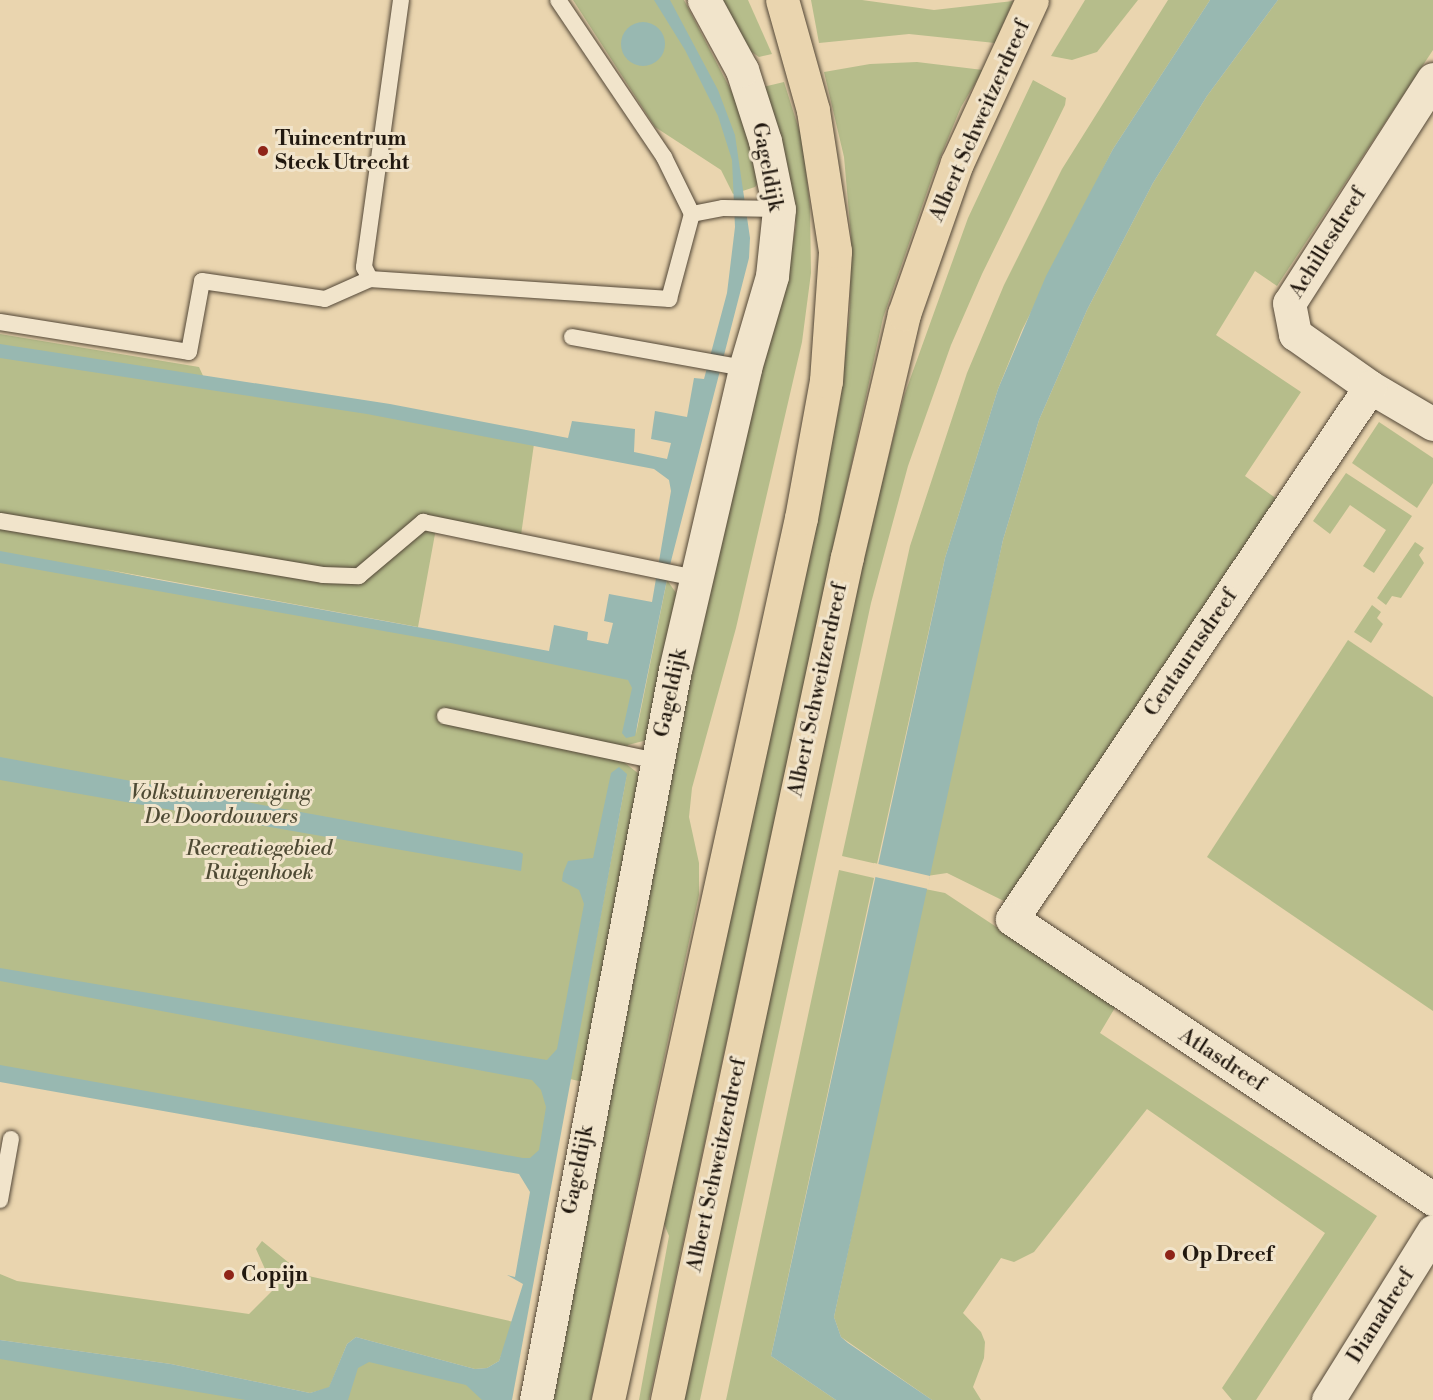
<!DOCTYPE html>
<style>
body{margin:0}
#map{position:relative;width:1433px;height:1400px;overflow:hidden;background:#ead5af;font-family:"Libre Bodoni",serif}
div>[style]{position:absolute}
.green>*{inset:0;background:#b6bd8b}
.water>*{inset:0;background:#98b8b1}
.round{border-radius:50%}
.pier>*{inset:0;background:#ead5af}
.roads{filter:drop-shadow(0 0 2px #534737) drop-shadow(0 0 2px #534737)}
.lane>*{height:16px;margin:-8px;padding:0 8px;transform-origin:8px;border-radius:8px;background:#f1e4cb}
.street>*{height:33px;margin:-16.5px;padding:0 16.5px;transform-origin:16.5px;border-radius:16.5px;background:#f1e4cb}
.highway>*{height:33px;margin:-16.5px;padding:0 16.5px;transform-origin:16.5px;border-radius:16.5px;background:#ead5af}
.dots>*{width:16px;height:16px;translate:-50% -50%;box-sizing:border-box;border:3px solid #f1e4cb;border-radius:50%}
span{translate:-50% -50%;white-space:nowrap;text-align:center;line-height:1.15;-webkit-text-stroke:6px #f1e4cb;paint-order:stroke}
.street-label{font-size:21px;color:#21180f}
.poi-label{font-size:21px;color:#21180f;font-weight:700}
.left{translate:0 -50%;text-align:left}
.park-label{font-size:21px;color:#4e4a34;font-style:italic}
</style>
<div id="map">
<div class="green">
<div style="clip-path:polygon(573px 0,684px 0,752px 131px,763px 177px,755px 187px,733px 194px,721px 170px,655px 127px)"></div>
<div style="clip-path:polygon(717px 0,748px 0,772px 54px,759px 57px,746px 48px)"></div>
<div style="clip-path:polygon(811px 0,862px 0,934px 10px,1013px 1px,995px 43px,909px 34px,819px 43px)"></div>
<div style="clip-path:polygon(1085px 0,1138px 0,1097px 52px,1072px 60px,1051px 56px)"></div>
<div style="clip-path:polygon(1168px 0,1210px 0,1113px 149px,1022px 330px,998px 389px,945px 558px,877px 864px,842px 856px,910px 546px,967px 373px,1004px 285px,1062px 169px)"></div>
<div style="clip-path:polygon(1278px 0,1433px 0,1433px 50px,1277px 286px,1255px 271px,1216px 335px,1301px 392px,1245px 476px,1277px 499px,1010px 904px,947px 873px,927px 876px,1003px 540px,1039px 420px,1087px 310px,1153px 183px,1207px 96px)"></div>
<div style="clip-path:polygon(917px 62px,983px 70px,961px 107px,933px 175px,883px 318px,649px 1400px,639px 1400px,669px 1236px,663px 1221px,840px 404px,850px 310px,851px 236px,844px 157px,824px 72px,870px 64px)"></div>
<div style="clip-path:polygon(1033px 80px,1066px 98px,1065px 105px,982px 274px,951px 345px,908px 466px,871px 603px,700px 1400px,683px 1400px,857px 581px,904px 396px,968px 218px)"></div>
<div style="clip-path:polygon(784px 82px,802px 139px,810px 206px,811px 273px,802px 342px,736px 628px,692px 788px,689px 817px,699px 863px,699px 895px,591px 1400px,548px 1400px,673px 734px,732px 474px,787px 275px,796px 225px,783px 155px,763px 87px)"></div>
<div style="clip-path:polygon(0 334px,199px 367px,205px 380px,535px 437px,521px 535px,437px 523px,418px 627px,104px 569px,641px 682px,636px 734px,667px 580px,681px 600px,647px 740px,628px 745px,625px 763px,639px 774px,583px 1082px,570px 1079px,627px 774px,542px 1170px,0 1074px)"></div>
<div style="clip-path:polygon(1379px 422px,1433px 458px,1433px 483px,1417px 508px,1352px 463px)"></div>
<div style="clip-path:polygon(1346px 473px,1412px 516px,1374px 573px,1363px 566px,1386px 530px,1350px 505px,1330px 534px,1313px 521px)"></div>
<div style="clip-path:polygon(1415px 542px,1424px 548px,1419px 555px,1424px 563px,1401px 598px,1392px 596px,1386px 605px,1377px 598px)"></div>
<div style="clip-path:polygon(1372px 605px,1381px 612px,1377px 618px,1383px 624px,1371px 643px,1354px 632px)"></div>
<div style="clip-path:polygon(1348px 640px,1433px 697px,1433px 1011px,1207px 857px)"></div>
<div style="clip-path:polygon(839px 870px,874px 878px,771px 1356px,836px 1400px,726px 1400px)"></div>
<div style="clip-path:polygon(925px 889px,945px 893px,1116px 1006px,1100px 1033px,1377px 1216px,1256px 1400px,1232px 1400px,1222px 1388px,1325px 1233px,1147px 1109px,1034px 1252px,1014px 1262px,1001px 1258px,963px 1313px,981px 1332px,985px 1342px,984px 1358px,973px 1387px,981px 1400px,932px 1400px,841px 1337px,834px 1317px)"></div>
<div style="clip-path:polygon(262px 1241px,304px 1275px,514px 1322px,499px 1361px,487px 1368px,475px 1369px,356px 1337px,347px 1344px,329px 1388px,310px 1393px,171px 1364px,0 1340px,0 1274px,17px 1281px,249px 1314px,274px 1289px,256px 1249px)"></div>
<div style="clip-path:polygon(356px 1347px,502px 1384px,499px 1400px,336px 1400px)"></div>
<div style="clip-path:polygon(0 1353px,290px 1400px,0 1400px)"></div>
</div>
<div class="water">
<div style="clip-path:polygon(654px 0,670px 0,718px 90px,735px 135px,750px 238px,749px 258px,670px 565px,635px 736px,626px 738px,622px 733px,632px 688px,628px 680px,451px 643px,0 563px,0 551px,549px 651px,554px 625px,588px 632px,587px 640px,608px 644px,613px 623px,604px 621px,609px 594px,652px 602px,671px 491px,669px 480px,654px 469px,367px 414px,0 358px,0 344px,390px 404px,568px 438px,572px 421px,635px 429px,634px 452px,667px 459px,671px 443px,651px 439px,655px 411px,687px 417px,694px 378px,704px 379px,727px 293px,735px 227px,732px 160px,718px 116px,685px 50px)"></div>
<div style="clip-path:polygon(1210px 0,1278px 0,1207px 96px,1153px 183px,1087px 310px,1039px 420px,1003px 540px,834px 1317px,841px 1337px,848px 1343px,932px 1400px,836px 1400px,771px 1356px,945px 558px,998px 389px,1046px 276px,1113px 149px)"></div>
<div class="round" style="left:621px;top:22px;width:44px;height:44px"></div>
<div style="clip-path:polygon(0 757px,520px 852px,523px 854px,521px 871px,0 780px)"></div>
<div style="clip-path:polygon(619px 767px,627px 774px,512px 1400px,482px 1400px,466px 1385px,369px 1362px,358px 1368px,348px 1400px,246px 1400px,0 1359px,0 1340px,171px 1364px,310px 1393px,329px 1387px,347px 1344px,356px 1337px,475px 1369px,487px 1368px,499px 1361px,523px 1284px,507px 1275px,515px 1277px,530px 1192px,519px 1174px,0 1082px,0 1065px,523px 1158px,530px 1158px,539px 1150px,546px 1107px,541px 1090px,532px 1080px,0 981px,0 968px,547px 1060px,557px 1049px,584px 904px,579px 890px,562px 881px,563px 873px,568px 861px,593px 858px,611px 773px)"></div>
</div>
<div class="pier">
<div style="clip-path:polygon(874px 863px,930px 876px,928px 889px,871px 876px)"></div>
</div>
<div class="roads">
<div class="lane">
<div style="left:401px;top:0;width:270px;rotate:97.9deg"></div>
<div style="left:364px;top:267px;width:13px;rotate:63deg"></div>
<div style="left:370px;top:279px;width:300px;rotate:3.8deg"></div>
<div style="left:669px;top:299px;width:88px;rotate:-74.9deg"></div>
<div style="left:692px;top:214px;width:64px;rotate:-116.2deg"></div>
<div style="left:664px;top:157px;width:189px;rotate:-124deg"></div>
<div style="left:692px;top:214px;width:32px;rotate:-11deg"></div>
<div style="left:723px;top:208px;width:56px;rotate:1deg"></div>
<div style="left:0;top:322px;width:191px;rotate:9deg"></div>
<div style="left:189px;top:352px;width:72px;rotate:-79.6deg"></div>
<div style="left:202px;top:281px;width:124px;rotate:8.3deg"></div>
<div style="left:325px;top:299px;width:49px;rotate:-24deg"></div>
<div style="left:572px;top:337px;width:176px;rotate:10.2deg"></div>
<div style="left:0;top:521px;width:327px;rotate:9.5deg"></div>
<div style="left:323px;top:575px;width:36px;rotate:2deg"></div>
<div style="left:359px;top:576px;width:84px;rotate:-40.2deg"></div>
<div style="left:423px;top:522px;width:280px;rotate:11.6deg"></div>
<div style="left:445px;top:716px;width:217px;rotate:12deg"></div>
<div style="left:0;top:1200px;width:62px;rotate:-79.8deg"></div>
</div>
<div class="street">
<div style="left:1433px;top:79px;width:266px;rotate:122.7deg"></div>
<div style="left:1289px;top:303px;width:32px;rotate:79deg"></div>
<div style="left:1295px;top:334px;width:92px;rotate:35.2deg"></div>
<div style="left:1370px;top:387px;width:73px;rotate:30.4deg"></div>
<div style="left:1370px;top:387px;width:641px;rotate:123.94deg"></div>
<div style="left:1012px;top:919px;width:506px;rotate:33.63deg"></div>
<div style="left:536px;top:1400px;width:743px;rotate:-79.22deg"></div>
<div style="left:675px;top:670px;width:310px;rotate:-76.9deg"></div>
<div style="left:745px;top:368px;width:96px;rotate:-73.6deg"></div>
<div style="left:772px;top:276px;width:67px;rotate:-84deg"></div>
<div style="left:779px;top:209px;width:69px;rotate:-101.6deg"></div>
<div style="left:765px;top:141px;width:75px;rotate:-107.9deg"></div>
<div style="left:742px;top:70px;width:80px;rotate:-118.5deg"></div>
<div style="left:1328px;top:1400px;width:199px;rotate:-58.1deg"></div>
</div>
<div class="highway">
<div style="left:608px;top:1400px;width:903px;rotate:-77.66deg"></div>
<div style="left:801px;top:518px;width:139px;rotate:-79.7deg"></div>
<div style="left:826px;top:381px;width:130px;rotate:-86deg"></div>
<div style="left:835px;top:251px;width:143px;rotate:-98.9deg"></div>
<div style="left:813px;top:110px;width:114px;rotate:-105.7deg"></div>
<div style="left:667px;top:1400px;width:862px;rotate:-77.95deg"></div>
<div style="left:847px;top:557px;width:250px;rotate:-76.8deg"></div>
<div style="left:904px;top:314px;width:160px;rotate:-70.7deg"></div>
<div style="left:957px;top:163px;width:179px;rotate:-65.3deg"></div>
</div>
</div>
<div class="dots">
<div style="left:263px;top:151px;background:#8f2418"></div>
<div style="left:1170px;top:1255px;background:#8f2418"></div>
<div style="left:229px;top:1275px;background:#8f2418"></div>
</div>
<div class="street-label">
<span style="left:980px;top:121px;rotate:-66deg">Albert Schweitzerdreef</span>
<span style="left:767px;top:167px;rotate:79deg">Gageldijk</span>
<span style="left:1328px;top:243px;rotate:-58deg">Achillesdreef</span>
<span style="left:1191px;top:653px;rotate:-56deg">Centaurusdreef</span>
<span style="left:818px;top:690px;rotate:-78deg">Albert Schweitzerdreef</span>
<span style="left:671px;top:693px;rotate:-78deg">Gageldijk</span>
<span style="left:1222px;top:1060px;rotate:33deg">Atlasdreef</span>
<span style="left:717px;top:1165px;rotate:-78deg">Albert Schweitzerdreef</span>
<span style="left:578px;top:1170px;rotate:-79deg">Gageldijk</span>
<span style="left:1381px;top:1316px;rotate:-58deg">Dianadreef</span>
</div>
<div class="poi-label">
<span class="left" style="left:275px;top:151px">Tuincentrum<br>Steck Utrecht</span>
<span class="left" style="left:1182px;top:1255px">Op Dreef</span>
<span class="left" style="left:241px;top:1275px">Copijn</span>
</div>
<div class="park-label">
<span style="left:221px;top:805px">Volkstuinvereniging<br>De Doordouwers</span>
<span style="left:259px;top:861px">Recreatiegebied<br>Ruigenhoek</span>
</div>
</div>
